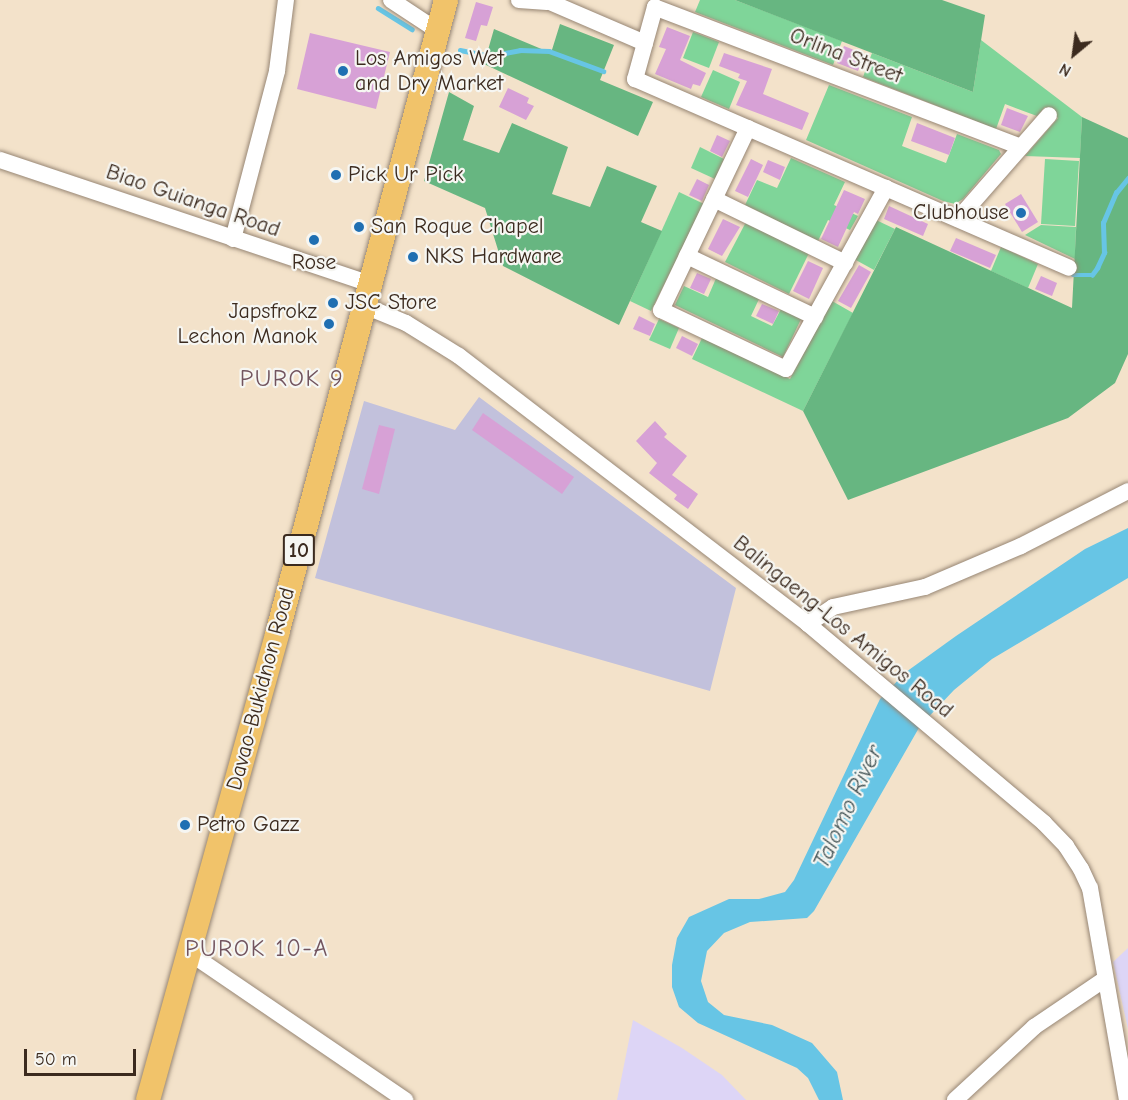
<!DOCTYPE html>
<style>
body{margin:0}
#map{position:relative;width:1128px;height:1100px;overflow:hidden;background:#f3e2ca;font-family:"Comic Neue",sans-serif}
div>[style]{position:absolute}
.built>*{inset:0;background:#ddd5f6}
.industrial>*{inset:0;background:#c2c1dc}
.green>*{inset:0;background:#7fd599}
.forest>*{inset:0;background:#67b681}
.water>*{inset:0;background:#67c5e5}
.stream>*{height:4.5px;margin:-2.25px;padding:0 2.25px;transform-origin:2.25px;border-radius:2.25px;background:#67c5e5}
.building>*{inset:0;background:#d7a1d6}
.roads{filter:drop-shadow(0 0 2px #978674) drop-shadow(0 0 2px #978674)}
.minor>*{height:16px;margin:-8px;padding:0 8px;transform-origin:8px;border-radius:8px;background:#fff}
.highway>*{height:24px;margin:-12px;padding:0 12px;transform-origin:12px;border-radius:12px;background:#f1c36a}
.dots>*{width:16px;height:16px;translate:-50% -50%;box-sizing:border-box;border:3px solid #f6f6f2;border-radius:50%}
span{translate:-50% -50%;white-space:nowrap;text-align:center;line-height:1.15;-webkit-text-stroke:4.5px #f6f6f2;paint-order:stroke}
.shield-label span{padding:2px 4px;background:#f6f6f2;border:2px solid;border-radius:4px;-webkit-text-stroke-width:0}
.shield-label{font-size:21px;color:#3b2a1e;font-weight:700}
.street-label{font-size:22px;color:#3b2a1e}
.poi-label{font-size:22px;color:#3b2a1e}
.left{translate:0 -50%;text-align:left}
.right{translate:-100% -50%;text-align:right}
.neighbourhood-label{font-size:24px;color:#72545e;letter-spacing:1.5px}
.water-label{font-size:24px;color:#48585a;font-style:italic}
.north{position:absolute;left:1044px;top:24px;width:60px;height:60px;-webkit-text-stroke:4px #f6f6f2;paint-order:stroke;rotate:209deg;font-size:16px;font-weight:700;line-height:24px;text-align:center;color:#3b2a1e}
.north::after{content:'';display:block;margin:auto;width:21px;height:27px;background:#3b2a1e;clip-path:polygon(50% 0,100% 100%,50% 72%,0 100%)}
.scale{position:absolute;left:24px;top:1049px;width:112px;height:27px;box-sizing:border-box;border:3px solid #3b2a1e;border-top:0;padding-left:8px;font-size:18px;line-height:21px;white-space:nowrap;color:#3b2a1e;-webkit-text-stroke:4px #f6f6f2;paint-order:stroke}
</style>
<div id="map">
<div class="built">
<div style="clip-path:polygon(1128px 948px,1128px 1029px,1113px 962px)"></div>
<div style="clip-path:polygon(633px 1020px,682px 1048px,722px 1075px,746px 1100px,617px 1100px)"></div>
</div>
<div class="industrial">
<div style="clip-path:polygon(479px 397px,736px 588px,710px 691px,315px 578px,364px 401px,455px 430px)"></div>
</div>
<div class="green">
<div style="clip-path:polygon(700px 0,735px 0,842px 41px,833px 65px,695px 12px)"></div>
<div style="clip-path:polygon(693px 32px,719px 42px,709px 68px,683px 58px)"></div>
<div style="clip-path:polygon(981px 40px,1082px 117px,1080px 158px,1025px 156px,1058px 118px,1045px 107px,1037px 116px,1005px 104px,996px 129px,863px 77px,872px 53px,973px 92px)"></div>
<div style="clip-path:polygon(713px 70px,740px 82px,729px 109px,701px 97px)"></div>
<div style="clip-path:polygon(829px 85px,912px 117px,902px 146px,946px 163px,957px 134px,999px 150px,1001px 154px,963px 199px,955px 204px,943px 201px,806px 140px)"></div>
<div style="clip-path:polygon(700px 147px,724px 159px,715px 179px,691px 168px)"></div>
<div style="clip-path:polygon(791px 158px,845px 182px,834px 205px,858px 216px,850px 230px,828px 220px,818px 241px,745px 205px,757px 180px,777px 188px)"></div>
<div style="clip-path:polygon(1045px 159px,1079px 161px,1075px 226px,1041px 224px)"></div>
<div style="clip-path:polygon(679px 192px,704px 204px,651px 311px,630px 301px)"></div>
<div style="clip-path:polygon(876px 220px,895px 229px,874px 270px,854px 259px)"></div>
<div style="clip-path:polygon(746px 222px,809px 253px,789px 294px,725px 262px)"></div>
<div style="clip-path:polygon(1041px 225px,1076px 227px,1075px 259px,1025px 235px)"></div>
<div style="clip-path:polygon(1001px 247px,1038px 264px,1028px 288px,991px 271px)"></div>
<div style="clip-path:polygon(717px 276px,760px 297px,751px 316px,772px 326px,782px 307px,802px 317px,783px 357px,675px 305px,684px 286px,708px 297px)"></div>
<div style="clip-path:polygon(832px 301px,853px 313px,803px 411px,692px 359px,702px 338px,790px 379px)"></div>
<div style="clip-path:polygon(659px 319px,679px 328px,670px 349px,649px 340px)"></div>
</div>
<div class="forest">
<div style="clip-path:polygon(735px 0,942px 0,985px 15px,973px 92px)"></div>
<div style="clip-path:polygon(560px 24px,614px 45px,600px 80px,653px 102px,638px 136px,484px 64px,494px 29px,551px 53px)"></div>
<div style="clip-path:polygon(449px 92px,474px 106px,463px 140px,499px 153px,512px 123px,568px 147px,552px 194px,590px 207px,607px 166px,657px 186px,641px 222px,662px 231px,619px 325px,503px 266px,485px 208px,424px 181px)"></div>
<div style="clip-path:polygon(1082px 117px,1128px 138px,1128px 354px,1115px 383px,1068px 418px,848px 500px,803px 411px,896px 227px,1072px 308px)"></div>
</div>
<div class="water">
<div style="clip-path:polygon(1128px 528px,1128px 578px,992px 659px,954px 690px,920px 726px,814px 911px,807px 918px,750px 922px,724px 933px,707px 951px,701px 981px,708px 1002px,724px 1015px,772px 1025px,812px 1043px,837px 1072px,843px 1100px,819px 1100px,808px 1078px,797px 1068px,698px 1023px,679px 1007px,672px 987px,672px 965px,677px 938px,689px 917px,729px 899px,759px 899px,785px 892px,794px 880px,880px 699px,906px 672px,956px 636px,1085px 549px)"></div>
</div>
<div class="stream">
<div style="left:378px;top:8px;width:40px;rotate:32deg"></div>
<div style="left:460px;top:50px;width:31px;rotate:11deg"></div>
<div style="left:490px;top:56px;width:31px;rotate:-11deg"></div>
<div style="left:520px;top:50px;width:29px;rotate:2deg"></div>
<div style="left:549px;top:51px;width:58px;rotate:20.3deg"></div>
<div style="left:1073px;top:275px;width:19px"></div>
<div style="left:1092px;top:275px;width:9px;rotate:-54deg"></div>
<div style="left:1097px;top:268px;width:17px;rotate:-65deg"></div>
<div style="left:1104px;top:253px;width:30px;rotate:-92deg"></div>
<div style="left:1103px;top:223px;width:33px;rotate:-67deg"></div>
<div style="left:1116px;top:193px;width:19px;rotate:-51deg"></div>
</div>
<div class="building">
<div style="clip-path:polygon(476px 2px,493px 7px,487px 26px,481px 25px,476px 41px,465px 38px)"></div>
<div style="clip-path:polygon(667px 27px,690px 36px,680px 60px,706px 73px,700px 86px,693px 84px,691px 89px,655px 74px,666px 49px,659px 47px)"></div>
<div style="clip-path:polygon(310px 33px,390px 52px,376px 109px,297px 89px)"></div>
<div style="clip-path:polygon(844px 46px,864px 54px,858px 71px,837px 63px)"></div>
<div style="clip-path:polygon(724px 53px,772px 69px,763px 94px,809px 113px,802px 130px,736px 105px,747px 81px,738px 78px,740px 74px,719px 66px)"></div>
<div style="clip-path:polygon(508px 88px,529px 98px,527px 103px,534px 106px,526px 120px,499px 107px)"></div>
<div style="clip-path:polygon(1007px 108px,1028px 116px,1020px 132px,1001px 125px)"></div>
<div style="clip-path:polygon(917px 123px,955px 138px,949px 155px,911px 141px)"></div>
<div style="clip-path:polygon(717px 135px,730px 141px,722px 157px,710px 151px)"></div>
<div style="clip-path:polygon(751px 159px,763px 165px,748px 197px,735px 191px)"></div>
<div style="clip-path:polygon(768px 160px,785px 167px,780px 180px,763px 172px)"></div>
<div style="clip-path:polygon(697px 179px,709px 185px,702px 201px,689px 195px)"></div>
<div style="clip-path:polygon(844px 190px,865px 199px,858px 214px,854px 212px,838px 247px,821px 239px)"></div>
<div style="clip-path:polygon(1021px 194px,1038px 222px,1022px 232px,1005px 204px)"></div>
<div style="clip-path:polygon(889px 206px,928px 224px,923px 236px,884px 219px)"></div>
<div style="clip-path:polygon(723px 219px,740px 227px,722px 256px,708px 249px)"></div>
<div style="clip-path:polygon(956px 238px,996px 255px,990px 268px,950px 251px)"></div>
<div style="clip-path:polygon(808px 261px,823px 268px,809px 299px,793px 291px)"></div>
<div style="clip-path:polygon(859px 265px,871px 272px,851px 308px,838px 301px)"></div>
<div style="clip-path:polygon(697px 273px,711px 279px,704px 294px,690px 288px)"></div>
<div style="clip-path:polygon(1041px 276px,1057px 283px,1052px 296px,1035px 289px)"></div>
<div style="clip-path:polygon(762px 304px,779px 311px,773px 324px,756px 316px)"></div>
<div style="clip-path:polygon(639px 316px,655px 324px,650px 336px,633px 329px)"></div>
<div style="clip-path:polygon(682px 336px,698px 344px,692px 356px,676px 348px)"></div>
<div style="clip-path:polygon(483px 413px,574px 477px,562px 494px,472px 430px)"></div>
<div style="clip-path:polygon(655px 421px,667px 434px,664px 437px,687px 456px,672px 475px,698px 494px,688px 509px,674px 499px,677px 495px,649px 473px,657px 463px,636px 441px)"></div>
<div style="clip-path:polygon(379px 425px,395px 429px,379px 494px,362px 489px)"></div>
</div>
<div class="roads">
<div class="minor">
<div style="left:391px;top:0;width:56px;rotate:33.4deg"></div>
<div style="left:519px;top:0;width:28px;rotate:4deg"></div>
<div style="left:545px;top:0;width:109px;rotate:23.3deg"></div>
<div style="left:748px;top:128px;width:202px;rotate:115.5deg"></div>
<div style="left:661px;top:310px;width:138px;rotate:25.3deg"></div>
<div style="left:786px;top:369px;width:207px;rotate:-61.1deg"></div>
<div style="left:1021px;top:147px;width:392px;rotate:-159.1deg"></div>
<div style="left:655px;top:7px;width:75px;rotate:105.5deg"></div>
<div style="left:635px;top:79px;width:473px;rotate:23.5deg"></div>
<div style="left:0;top:160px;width:391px;rotate:18.5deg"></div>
<div style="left:714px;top:199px;width:146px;rotate:26deg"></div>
<div style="left:958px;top:219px;width:138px;rotate:-48.8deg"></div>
<div style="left:233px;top:239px;width:174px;rotate:-75.3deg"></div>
<div style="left:277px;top:71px;width:72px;rotate:-82.8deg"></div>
<div style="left:687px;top:256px;width:142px;rotate:25.5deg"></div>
<div style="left:365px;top:306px;width:44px;rotate:22.5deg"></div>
<div style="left:406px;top:323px;width:62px;rotate:31.9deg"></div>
<div style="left:459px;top:356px;width:440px;rotate:37.5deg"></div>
<div style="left:808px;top:624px;width:309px;rotate:40.1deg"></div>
<div style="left:1044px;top:823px;width:32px;rotate:46deg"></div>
<div style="left:1066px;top:846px;width:27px;rotate:57deg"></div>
<div style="left:1081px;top:869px;width:21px;rotate:65deg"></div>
<div style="left:1090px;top:888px;width:215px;rotate:80.1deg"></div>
<div style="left:808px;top:624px;width:30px;rotate:-34deg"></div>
<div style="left:833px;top:607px;width:94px;rotate:-12.3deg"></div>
<div style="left:925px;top:587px;width:104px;rotate:-23.1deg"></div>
<div style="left:1021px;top:546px;width:120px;rotate:-27.2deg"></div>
<div style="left:188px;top:952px;width:263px;rotate:34.3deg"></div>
<div style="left:955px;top:1100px;width:108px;rotate:-42.7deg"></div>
<div style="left:1034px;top:1027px;width:86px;rotate:-34.1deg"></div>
</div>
<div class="highway">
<div style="left:148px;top:1100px;width:484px;rotate:-74.5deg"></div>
<div style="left:277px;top:634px;width:656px;rotate:-75.07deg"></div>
</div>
</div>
<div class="dots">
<div style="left:343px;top:71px;background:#1f6fb2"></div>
<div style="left:336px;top:175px;background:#1f6fb2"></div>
<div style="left:1021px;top:213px;background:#1f6fb2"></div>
<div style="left:359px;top:227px;background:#1f6fb2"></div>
<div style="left:314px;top:240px;background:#1f6fb2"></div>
<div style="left:413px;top:257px;background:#1f6fb2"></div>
<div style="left:333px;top:303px;background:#1f6fb2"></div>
<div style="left:329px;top:324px;background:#1f6fb2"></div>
<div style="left:185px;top:825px;background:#1f6fb2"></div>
</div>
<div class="shield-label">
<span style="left:299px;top:550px">10</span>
</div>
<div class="street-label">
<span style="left:846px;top:56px;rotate:21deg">Orlina Street</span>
<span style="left:193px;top:201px;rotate:19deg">Biao Guianga Road</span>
<span style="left:843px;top:627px;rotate:39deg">Balingaeng-Los Amigos Road</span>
<span style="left:261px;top:689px;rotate:-75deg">Davao-Bukidnon Road</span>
</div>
<div class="poi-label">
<span class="left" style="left:355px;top:71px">Los Amigos Wet<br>and Dry Market</span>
<span class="left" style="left:348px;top:175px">Pick Ur Pick</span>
<span class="right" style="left:1009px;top:213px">Clubhouse</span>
<span class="left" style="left:371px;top:227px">San Roque Chapel</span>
<span class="left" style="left:425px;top:257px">NKS Hardware</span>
<span style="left:314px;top:263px">Rose</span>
<span class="left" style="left:345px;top:303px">JSC Store</span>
<span class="right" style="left:317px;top:324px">Japsfrokz<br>Lechon Manok</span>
<span class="left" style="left:197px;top:825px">Petro Gazz</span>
</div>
<div class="neighbourhood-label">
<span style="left:292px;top:379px">PUROK 9</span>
<span style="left:257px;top:949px">PUROK 10-A</span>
</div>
<div class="water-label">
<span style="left:848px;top:807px;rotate:-65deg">Talomo River</span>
</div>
<div class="north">N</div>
<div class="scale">50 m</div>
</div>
